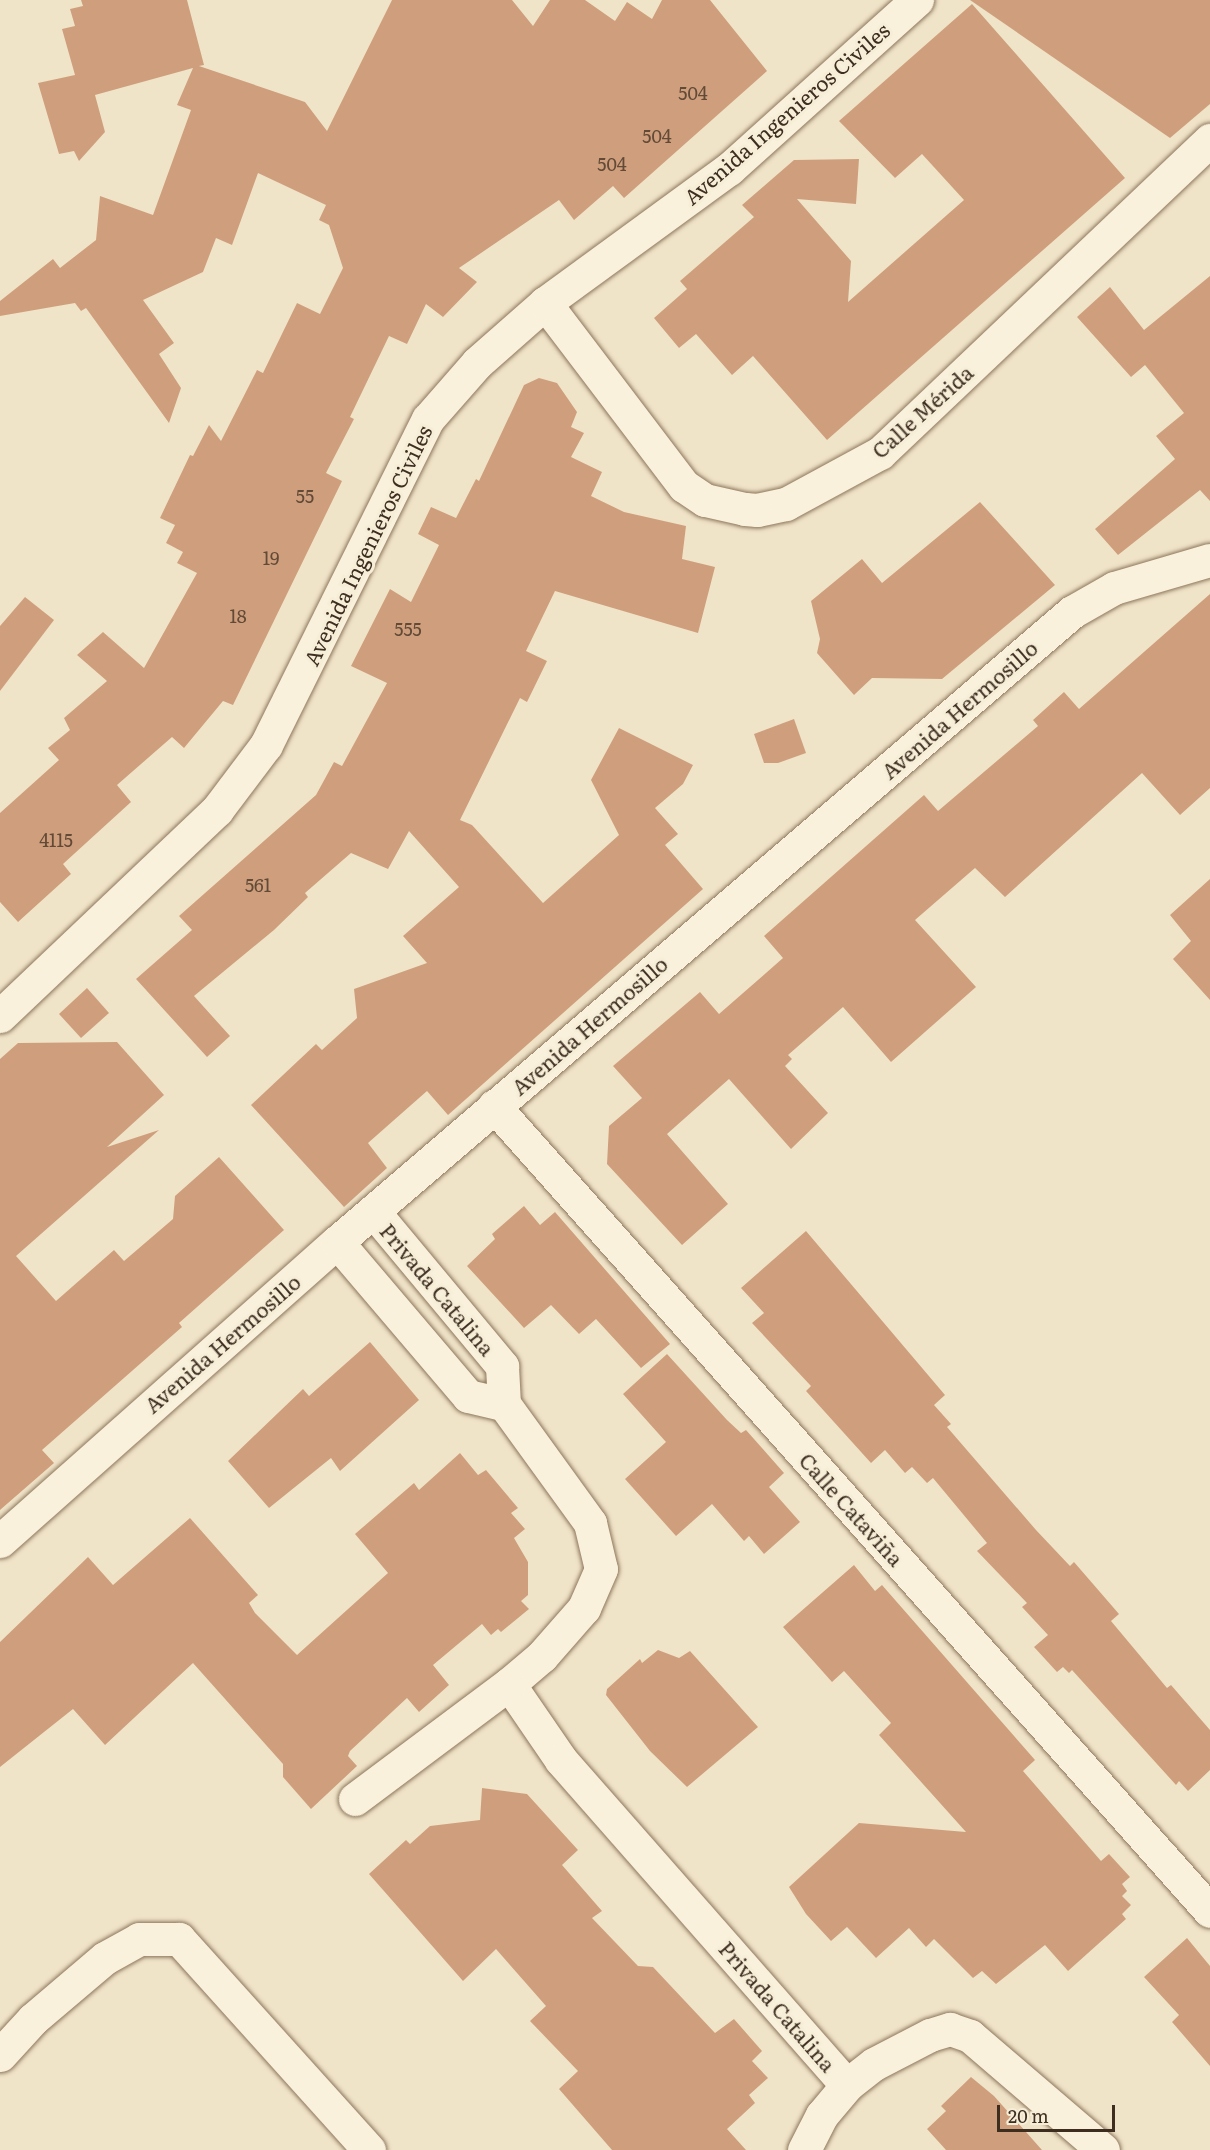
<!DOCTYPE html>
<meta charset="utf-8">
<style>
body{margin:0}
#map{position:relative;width:1210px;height:2150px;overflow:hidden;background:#f0e4c8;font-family:Literata,serif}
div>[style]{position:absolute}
.building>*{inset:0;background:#cf9f7d}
.roads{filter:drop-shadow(0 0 2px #8d765c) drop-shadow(0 0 2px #8d765c)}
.street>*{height:33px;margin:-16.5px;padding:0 16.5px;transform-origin:16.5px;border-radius:16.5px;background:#faf1dc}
.secondary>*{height:33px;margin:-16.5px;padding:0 16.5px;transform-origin:16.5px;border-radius:16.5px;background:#faf1dc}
span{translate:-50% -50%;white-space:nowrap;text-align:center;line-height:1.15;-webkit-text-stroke:6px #f7eed8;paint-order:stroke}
.number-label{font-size:18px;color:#624a37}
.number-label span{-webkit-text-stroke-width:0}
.street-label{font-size:21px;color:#3d2e20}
.scale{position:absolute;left:997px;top:2105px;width:118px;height:27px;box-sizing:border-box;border:3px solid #3d2e20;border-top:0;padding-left:8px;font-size:18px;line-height:21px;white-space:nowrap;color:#3d2e20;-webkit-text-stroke:4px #f7eed8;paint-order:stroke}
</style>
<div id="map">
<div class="building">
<div style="clip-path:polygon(81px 0,187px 0,204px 65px,199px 66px,305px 102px,327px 131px,392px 0,512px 0,533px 26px,550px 0,585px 0,615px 21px,627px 2px,652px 19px,662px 0,710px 0,767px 71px,624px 198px,613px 186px,574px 220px,559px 200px,459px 268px,477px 282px,443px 317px,426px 304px,407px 344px,389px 336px,350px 417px,354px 419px,326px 473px,342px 481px,233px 705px,223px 701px,184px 748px,172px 737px,117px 785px,131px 802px,63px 864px,71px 874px,18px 922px,0 902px,0 813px,59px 760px,48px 748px,70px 730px,64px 718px,107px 681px,77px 655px,103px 632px,144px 668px,197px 573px,177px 563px,183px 552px,166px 543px,175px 525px,160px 518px,190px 455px,193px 456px,209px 425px,221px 441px,257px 370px,263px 373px,297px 303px,320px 314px,343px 268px,329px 225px,319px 220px,326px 205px,258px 173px,232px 245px,216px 238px,203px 272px,143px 300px,174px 343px,159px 354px,181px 388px,169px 423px,86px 308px,81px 311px,75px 303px,0 316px,0 301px,53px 259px,60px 268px,96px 240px,100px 196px,153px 215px,191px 110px,177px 105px,193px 68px,95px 95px,105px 132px,79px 161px,74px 151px,59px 154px,38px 83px,75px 75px,62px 29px,75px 26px,70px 9px,83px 6px)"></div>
<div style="clip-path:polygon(970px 0,1210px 0,1210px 104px,1170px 138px)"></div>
<div style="clip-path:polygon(972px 4px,1125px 178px,827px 440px,753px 356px,732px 375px,696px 334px,679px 348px,654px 318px,687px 289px,680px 281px,754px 217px,742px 205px,794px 160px,859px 159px,856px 204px,797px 199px,851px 261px,848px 302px,964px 200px,922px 154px,895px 178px,839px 121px)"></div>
<div style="clip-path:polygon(1210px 276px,1210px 501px,1200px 490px,1118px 555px,1095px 529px,1175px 459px,1156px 436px,1184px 413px,1145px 365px,1131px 377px,1077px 317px,1110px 287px,1144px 330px)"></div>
<div style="clip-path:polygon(539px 378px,557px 383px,577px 412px,571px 427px,584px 433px,571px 457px,602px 472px,591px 496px,624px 512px,686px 526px,682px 559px,715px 567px,698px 633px,555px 591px,526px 651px,547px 661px,527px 702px,520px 698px,460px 820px,472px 825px,543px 903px,619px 835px,591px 780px,619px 728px,693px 765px,683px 784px,655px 808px,678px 834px,665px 845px,703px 889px,448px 1115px,427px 1091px,368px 1143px,387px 1168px,344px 1207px,251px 1105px,316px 1044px,322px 1050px,357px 1018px,354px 989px,427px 963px,403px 936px,459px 887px,409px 831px,388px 869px,351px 853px,305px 893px,308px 897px,274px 930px,194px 996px,230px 1036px,207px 1057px,136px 979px,192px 930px,179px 916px,316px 795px,334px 762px,342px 766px,387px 683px,351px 666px,390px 589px,411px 602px,439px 545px,418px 534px,431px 507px,456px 518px,476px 479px,479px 481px,524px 385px)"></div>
<div style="clip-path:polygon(980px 502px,1055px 585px,942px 679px,872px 678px,854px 695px,817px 653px,820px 639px,811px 601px,862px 559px,882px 583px)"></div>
<div style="clip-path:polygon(1210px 594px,1210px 788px,1180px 815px,1142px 773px,1005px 897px,975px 868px,915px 920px,976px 987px,891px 1062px,843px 1007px,788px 1055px,792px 1059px,785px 1066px,828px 1113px,791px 1149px,729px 1079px,667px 1134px,728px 1204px,682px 1245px,607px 1164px,609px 1126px,642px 1098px,613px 1066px,700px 992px,719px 1014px,783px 958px,764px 936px,924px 795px,938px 811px,1038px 726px,1033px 720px,1064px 692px,1079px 709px)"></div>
<div style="clip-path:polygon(25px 597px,54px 620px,0 691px,0 626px)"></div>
<div style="clip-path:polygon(794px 719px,806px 753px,778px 763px,764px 763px,754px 734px)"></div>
<div style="clip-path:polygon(1210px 879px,1210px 1000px,1173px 959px,1191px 941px,1170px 915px)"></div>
<div style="clip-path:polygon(87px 988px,109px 1013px,81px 1038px,59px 1014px)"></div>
<div style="clip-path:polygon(117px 1042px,164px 1095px,107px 1147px,159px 1130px,16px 1256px,56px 1301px,114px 1250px,124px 1261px,173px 1219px,175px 1196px,219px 1157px,284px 1230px,179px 1323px,182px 1327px,42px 1450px,54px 1463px,0 1510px,0 1059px,18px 1043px)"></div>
<div style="clip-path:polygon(524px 1206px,540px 1225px,555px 1212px,670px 1344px,641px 1368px,596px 1319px,579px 1334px,551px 1305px,524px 1328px,467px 1266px,495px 1239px,492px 1234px)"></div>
<div style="clip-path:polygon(806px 1231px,945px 1395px,934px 1405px,951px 1424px,947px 1427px,1036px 1530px,1070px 1566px,1074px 1562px,1119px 1614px,1111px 1621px,1167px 1688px,1171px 1685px,1210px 1730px,1210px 1770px,1188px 1791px,1179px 1781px,1176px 1785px,1072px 1670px,1069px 1673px,1063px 1667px,1057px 1672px,1034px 1647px,1048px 1635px,1022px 1607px,1027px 1603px,977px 1551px,987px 1543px,933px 1478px,927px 1483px,912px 1467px,905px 1473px,885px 1450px,871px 1463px,806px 1391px,811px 1386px,752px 1323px,764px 1313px,741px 1288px)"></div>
<div style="clip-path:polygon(370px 1342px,419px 1400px,340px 1471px,331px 1458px,269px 1508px,228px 1461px,303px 1389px,309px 1396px)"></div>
<div style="clip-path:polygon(667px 1354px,727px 1420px,741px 1433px,746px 1430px,784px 1473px,769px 1487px,800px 1522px,764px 1554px,749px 1536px,744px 1541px,712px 1504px,676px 1536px,625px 1479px,666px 1442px,623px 1394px)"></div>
<div style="clip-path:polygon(460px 1453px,478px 1475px,486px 1470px,518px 1508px,511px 1513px,525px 1529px,514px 1538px,528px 1562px,528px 1595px,521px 1601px,529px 1609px,501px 1632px,498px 1629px,491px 1635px,482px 1624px,433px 1665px,449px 1685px,419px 1712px,407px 1698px,350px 1751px,348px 1756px,357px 1766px,311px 1809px,283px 1777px,283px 1764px,193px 1663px,105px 1745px,73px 1709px,0 1767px,0 1642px,88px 1557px,113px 1585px,190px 1518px,258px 1595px,249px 1603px,255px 1613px,297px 1655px,388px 1573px,355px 1534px,414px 1483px,419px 1490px)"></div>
<div style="clip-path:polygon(854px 1565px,875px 1591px,882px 1585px,1035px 1760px,1023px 1771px,1101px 1861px,1109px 1854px,1130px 1877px,1122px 1884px,1127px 1891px,1122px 1896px,1131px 1905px,1122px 1914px,1126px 1919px,1068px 1971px,1045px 1945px,996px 1984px,982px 1971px,973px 1978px,934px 1939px,926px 1947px,909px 1928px,876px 1958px,847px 1927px,831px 1941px,806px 1914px,789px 1887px,859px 1823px,966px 1832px,879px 1735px,891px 1723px,844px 1671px,832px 1682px,783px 1627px)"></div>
<div style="clip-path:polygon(658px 1650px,679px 1658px,690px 1651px,758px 1727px,687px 1787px,650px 1751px,606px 1695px,607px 1689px,640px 1659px,642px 1663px)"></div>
<div style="clip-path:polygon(482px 1788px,527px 1794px,578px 1850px,562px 1865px,602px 1911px,592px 1918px,638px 1966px,653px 1967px,715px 2033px,734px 2019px,762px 2051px,752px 2061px,768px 2078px,749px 2095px,755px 2103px,727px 2129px,746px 2150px,612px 2150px,559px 2089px,578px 2071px,530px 2021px,546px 2006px,496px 1949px,463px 1981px,369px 1874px,406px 1840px,410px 1844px,430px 1826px,480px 1820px)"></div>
<div style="clip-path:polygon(1187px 1938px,1210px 1966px,1210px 2066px,1172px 2022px,1179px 2015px,1144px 1977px)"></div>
<div style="clip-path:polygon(971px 2077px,994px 2096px,1042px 2150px,946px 2150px,927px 2129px,946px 2111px,941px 2106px)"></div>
</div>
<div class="roads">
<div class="street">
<div style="left:545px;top:303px;width:230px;rotate:52.8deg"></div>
<div style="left:684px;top:486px;width:25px;rotate:34deg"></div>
<div style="left:705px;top:500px;width:41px;rotate:12.7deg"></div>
<div style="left:745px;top:509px;width:12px;rotate:5deg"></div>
<div style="left:757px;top:510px;width:30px;rotate:-12deg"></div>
<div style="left:786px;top:504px;width:107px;rotate:-28.5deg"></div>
<div style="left:880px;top:453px;width:455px;rotate:-43.5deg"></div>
<div style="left:494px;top:1106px;width:1077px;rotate:48.35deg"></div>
<div style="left:373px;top:1211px;width:202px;rotate:50.2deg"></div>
<div style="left:502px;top:1366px;width:38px;rotate:87deg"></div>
<div style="left:504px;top:1404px;width:147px;rotate:54.1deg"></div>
<div style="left:590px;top:1523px;width:47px;rotate:76.6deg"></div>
<div style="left:601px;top:1569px;width:43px;rotate:113.6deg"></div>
<div style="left:584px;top:1608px;width:64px;rotate:131.2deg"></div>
<div style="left:542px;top:1656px;width:43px;rotate:139.7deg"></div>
<div style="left:509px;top:1684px;width:92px;rotate:55.6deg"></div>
<div style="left:561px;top:1760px;width:433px;rotate:48.7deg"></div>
<div style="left:337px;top:1242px;width:202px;rotate:49.6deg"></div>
<div style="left:468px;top:1396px;width:37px;rotate:13deg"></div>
<div style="left:0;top:1541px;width:451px;rotate:-41.6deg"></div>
<div style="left:337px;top:1242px;width:968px;rotate:-40.6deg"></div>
<div style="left:1072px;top:612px;width:48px;rotate:-29.7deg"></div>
<div style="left:1114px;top:588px;width:100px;rotate:-16.3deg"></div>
<div style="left:355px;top:1799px;width:192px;rotate:-36.8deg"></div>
<div style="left:0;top:2055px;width:49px;rotate:-47.5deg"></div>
<div style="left:33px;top:2019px;width:94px;rotate:-40.3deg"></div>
<div style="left:105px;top:1958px;width:39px;rotate:-29deg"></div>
<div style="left:139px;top:1939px;width:40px"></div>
<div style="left:179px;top:1939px;width:284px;rotate:48deg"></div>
<div style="left:804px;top:2150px;width:39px;rotate:-63deg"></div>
<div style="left:822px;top:2115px;width:39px;rotate:-50deg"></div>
<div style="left:847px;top:2085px;width:34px;rotate:-38deg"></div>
<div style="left:874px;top:2064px;width:63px;rotate:-27.4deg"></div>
<div style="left:930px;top:2035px;width:21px;rotate:-17deg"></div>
<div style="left:950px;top:2029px;width:21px;rotate:19deg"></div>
<div style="left:970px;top:2036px;width:175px;rotate:40.6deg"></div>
</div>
<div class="secondary">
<div style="left:0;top:1016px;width:299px;rotate:-43.5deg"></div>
<div style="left:217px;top:810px;width:81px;rotate:-53deg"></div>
<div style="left:266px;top:745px;width:364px;rotate:-63.6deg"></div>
<div style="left:428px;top:419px;width:74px;rotate:-48.8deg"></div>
<div style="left:477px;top:363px;width:91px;rotate:-41.4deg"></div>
<div style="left:545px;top:303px;width:228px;rotate:-36.1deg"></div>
<div style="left:729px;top:169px;width:253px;rotate:-42deg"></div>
</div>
</div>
<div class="number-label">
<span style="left:693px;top:93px">504</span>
<span style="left:657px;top:136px">504</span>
<span style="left:612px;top:164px">504</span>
<span style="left:305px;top:496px">55</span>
<span style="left:271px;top:558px">19</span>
<span style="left:238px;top:616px">18</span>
<span style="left:408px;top:629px">555</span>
<span style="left:56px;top:840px">4115</span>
<span style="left:258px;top:885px">561</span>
</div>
<div class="street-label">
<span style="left:786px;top:113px;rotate:-41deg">Avenida Ingenieros Civiles</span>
<span style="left:922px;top:411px;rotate:-42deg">Calle Mérida</span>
<span style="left:367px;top:545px;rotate:-64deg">Avenida Ingenieros Civiles</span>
<span style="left:959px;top:709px;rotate:-41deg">Avenida Hermosillo</span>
<span style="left:589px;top:1025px;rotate:-41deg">Avenida Hermosillo</span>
<span style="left:438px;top:1289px;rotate:50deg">Privada Catalina</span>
<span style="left:222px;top:1343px;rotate:-41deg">Avenida Hermosillo</span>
<span style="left:852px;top:1509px;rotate:48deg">Calle Cataviña</span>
<span style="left:778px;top:2006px;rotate:49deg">Privada Catalina</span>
</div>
<div class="scale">20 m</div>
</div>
